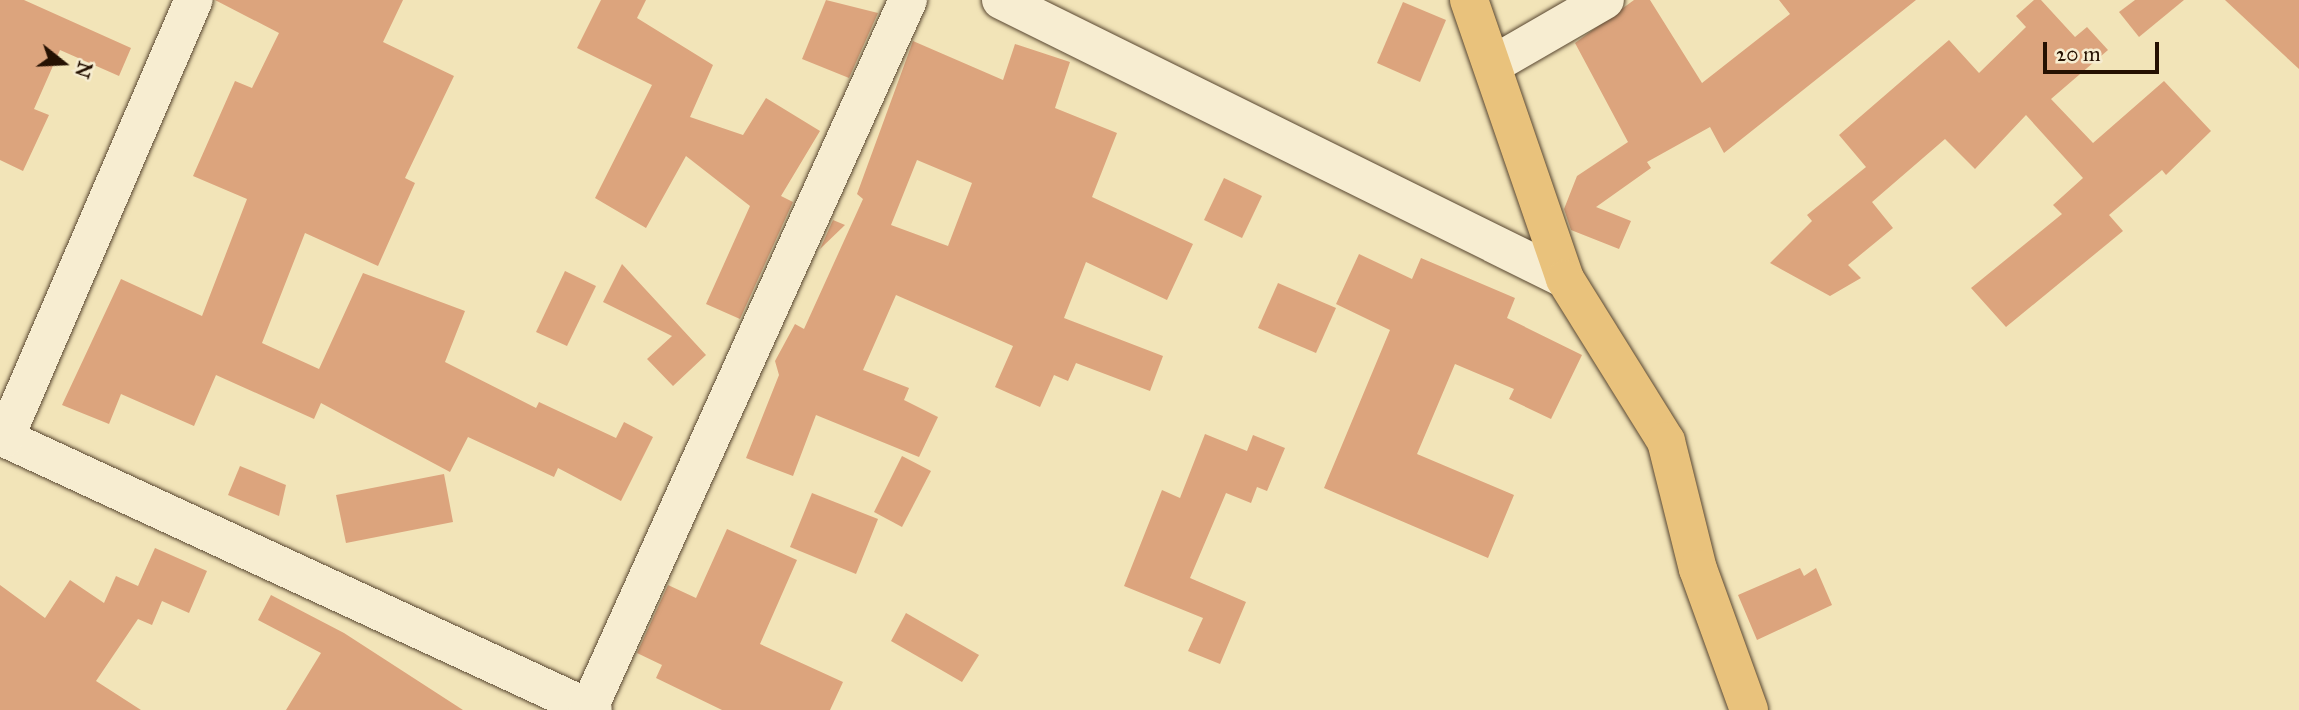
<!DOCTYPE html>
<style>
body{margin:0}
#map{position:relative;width:2299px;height:710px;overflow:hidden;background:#f2e4b8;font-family:"IM FELL Great Primer",serif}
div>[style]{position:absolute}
.building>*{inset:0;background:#dca47d}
.roads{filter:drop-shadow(0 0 2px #584630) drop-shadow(0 0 2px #584630)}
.minor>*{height:38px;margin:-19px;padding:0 19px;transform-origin:19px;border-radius:19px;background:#f7edd1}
.major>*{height:38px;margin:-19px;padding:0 19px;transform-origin:19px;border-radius:19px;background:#e9c27c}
span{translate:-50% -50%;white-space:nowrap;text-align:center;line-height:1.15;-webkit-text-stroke:7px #f7edd1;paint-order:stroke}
.north{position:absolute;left:28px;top:28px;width:70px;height:70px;-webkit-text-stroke:5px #f7edd1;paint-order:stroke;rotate:108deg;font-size:19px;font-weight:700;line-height:28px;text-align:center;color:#251102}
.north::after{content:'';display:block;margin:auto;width:24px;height:32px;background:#251102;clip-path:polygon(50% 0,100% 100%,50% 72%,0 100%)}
.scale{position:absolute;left:2043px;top:42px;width:116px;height:32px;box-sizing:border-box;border:4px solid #251102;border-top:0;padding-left:9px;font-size:21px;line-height:24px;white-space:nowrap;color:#251102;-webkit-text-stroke:5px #f7edd1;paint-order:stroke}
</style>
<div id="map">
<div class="building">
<div style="clip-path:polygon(0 0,24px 0,131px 48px,119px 76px,60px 50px,34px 109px,49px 115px,23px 171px,0 160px)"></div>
<div style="clip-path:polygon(215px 0,403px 0,383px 42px,454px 76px,405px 178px,415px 183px,378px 266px,305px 233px,262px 343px,319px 369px,363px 273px,465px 311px,445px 362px,536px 408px,539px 402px,616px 438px,624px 422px,653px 437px,621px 501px,558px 468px,554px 477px,468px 437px,450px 472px,321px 403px,314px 419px,216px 375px,194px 426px,121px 394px,109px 424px,62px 405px,121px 279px,202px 316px,247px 199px,193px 176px,235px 81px,252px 88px,279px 33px)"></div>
<div style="clip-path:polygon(601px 0,646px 0,637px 18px,713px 65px,690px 117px,743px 135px,766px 98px,820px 131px,781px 196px,793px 202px,740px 319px,706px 304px,750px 206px,686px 156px,646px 228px,595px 198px,652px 85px,577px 48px)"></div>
<div style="clip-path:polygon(826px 0,878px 13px,849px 78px,802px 59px)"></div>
<div style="clip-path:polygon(1634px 0,1650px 0,1702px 83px,1790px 14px,1779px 0,1916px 0,1724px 153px,1710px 127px,1647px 162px,1651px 168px,1596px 207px,1631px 221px,1619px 249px,1571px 230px,1564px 209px,1577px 176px,1628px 142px,1575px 43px)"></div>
<div style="clip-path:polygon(2034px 0,2041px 0,2075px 37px,2087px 27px,2108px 50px,2051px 99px,2093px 143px,2164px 81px,2211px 131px,2166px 175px,2162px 170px,2109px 215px,2123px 231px,2006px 327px,1971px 288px,2062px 214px,2053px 205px,2083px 178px,2026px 115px,1975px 169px,1945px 139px,1872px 202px,1893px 228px,1848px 265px,1861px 278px,1830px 296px,1770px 263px,1812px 221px,1807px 215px,1866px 167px,1839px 135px,1949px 40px,1979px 73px,2026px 27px,2016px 16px)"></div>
<div style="clip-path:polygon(2135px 0,2184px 0,2139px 37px,2119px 12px)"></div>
<div style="clip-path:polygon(2225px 0,2299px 0,2299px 69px)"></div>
<div style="clip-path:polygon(1403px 2px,1446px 20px,1420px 82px,1377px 63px)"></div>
<div style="clip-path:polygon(evenodd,913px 41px,1003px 80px,1015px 44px,1070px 62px,1055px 108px,1117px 133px,1092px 197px,1193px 244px,1167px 300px,1086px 262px,1064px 318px,1163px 356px,1150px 391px,1076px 363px,1068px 381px,1054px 375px,1040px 407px,995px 387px,1013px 346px,896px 295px,863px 370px,909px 388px,904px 400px,938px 417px,919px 457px,816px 415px,793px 476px,746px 458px,779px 375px,775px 361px,795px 324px,804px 329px,863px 199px,857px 194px,913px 41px,917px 160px,972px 183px,948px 246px,891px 225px,917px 160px)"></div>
<div style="clip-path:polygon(1224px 178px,1262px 196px,1242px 238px,1204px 220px)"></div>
<div style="clip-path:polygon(833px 220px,845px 225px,820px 249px)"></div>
<div style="clip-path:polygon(1359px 254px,1412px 279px,1421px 258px,1515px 298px,1507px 318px,1582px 355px,1551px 419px,1509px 399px,1514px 389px,1455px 364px,1417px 454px,1514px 495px,1488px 558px,1324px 488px,1390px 330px,1336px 304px)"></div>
<div style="clip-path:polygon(622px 264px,706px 355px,673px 386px,647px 359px,672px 336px,603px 302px)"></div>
<div style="clip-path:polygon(565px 271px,596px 286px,567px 346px,536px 332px)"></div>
<div style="clip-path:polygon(1278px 283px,1336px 308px,1316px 353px,1258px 328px)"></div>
<div style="clip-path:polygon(1205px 434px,1247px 451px,1253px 435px,1285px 448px,1267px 491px,1257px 487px,1251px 503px,1226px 493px,1190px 578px,1246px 602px,1220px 664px,1188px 651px,1203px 618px,1124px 586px,1162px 490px,1180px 498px)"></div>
<div style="clip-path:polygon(902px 456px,931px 471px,902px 527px,874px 512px)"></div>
<div style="clip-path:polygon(240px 466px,286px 485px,279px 516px,228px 495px)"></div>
<div style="clip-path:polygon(444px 474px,453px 522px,346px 543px,336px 495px)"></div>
<div style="clip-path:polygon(812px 493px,878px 519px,856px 574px,790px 547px)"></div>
<div style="clip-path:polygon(727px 529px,797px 560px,760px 644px,843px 682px,830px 710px,722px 710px,656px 678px,662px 665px,637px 653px,668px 585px,696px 598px)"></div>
<div style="clip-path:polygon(155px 548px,207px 571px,189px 613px,162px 601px,152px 625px,138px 619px,96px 681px,141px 710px,0 710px,0 585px,45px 618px,70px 580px,104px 603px,116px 576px,138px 586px)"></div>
<div style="clip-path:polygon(1800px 568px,1804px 576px,1816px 568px,1832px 605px,1757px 640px,1738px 595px)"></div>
<div style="clip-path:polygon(271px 595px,344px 633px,463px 710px,286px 710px,321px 653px,258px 620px)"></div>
<div style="clip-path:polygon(906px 613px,979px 655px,962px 682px,891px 641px)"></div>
</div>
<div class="roads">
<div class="minor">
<div style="left:1001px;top:0;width:629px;rotate:26.32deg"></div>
<div style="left:1494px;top:64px;width:128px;rotate:-30deg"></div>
<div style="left:0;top:436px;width:653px;rotate:24.8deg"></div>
<div style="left:5px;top:438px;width:477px;rotate:-66.7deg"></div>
<div style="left:588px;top:710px;width:779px;rotate:-65.74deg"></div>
</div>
<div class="major">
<div style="left:1469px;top:0;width:295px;rotate:71deg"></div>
<div style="left:1565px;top:279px;width:191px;rotate:58.1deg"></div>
<div style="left:1666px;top:441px;width:132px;rotate:76deg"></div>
<div style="left:1698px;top:569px;width:150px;rotate:70.1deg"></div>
</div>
</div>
<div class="north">N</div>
<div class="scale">20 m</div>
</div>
